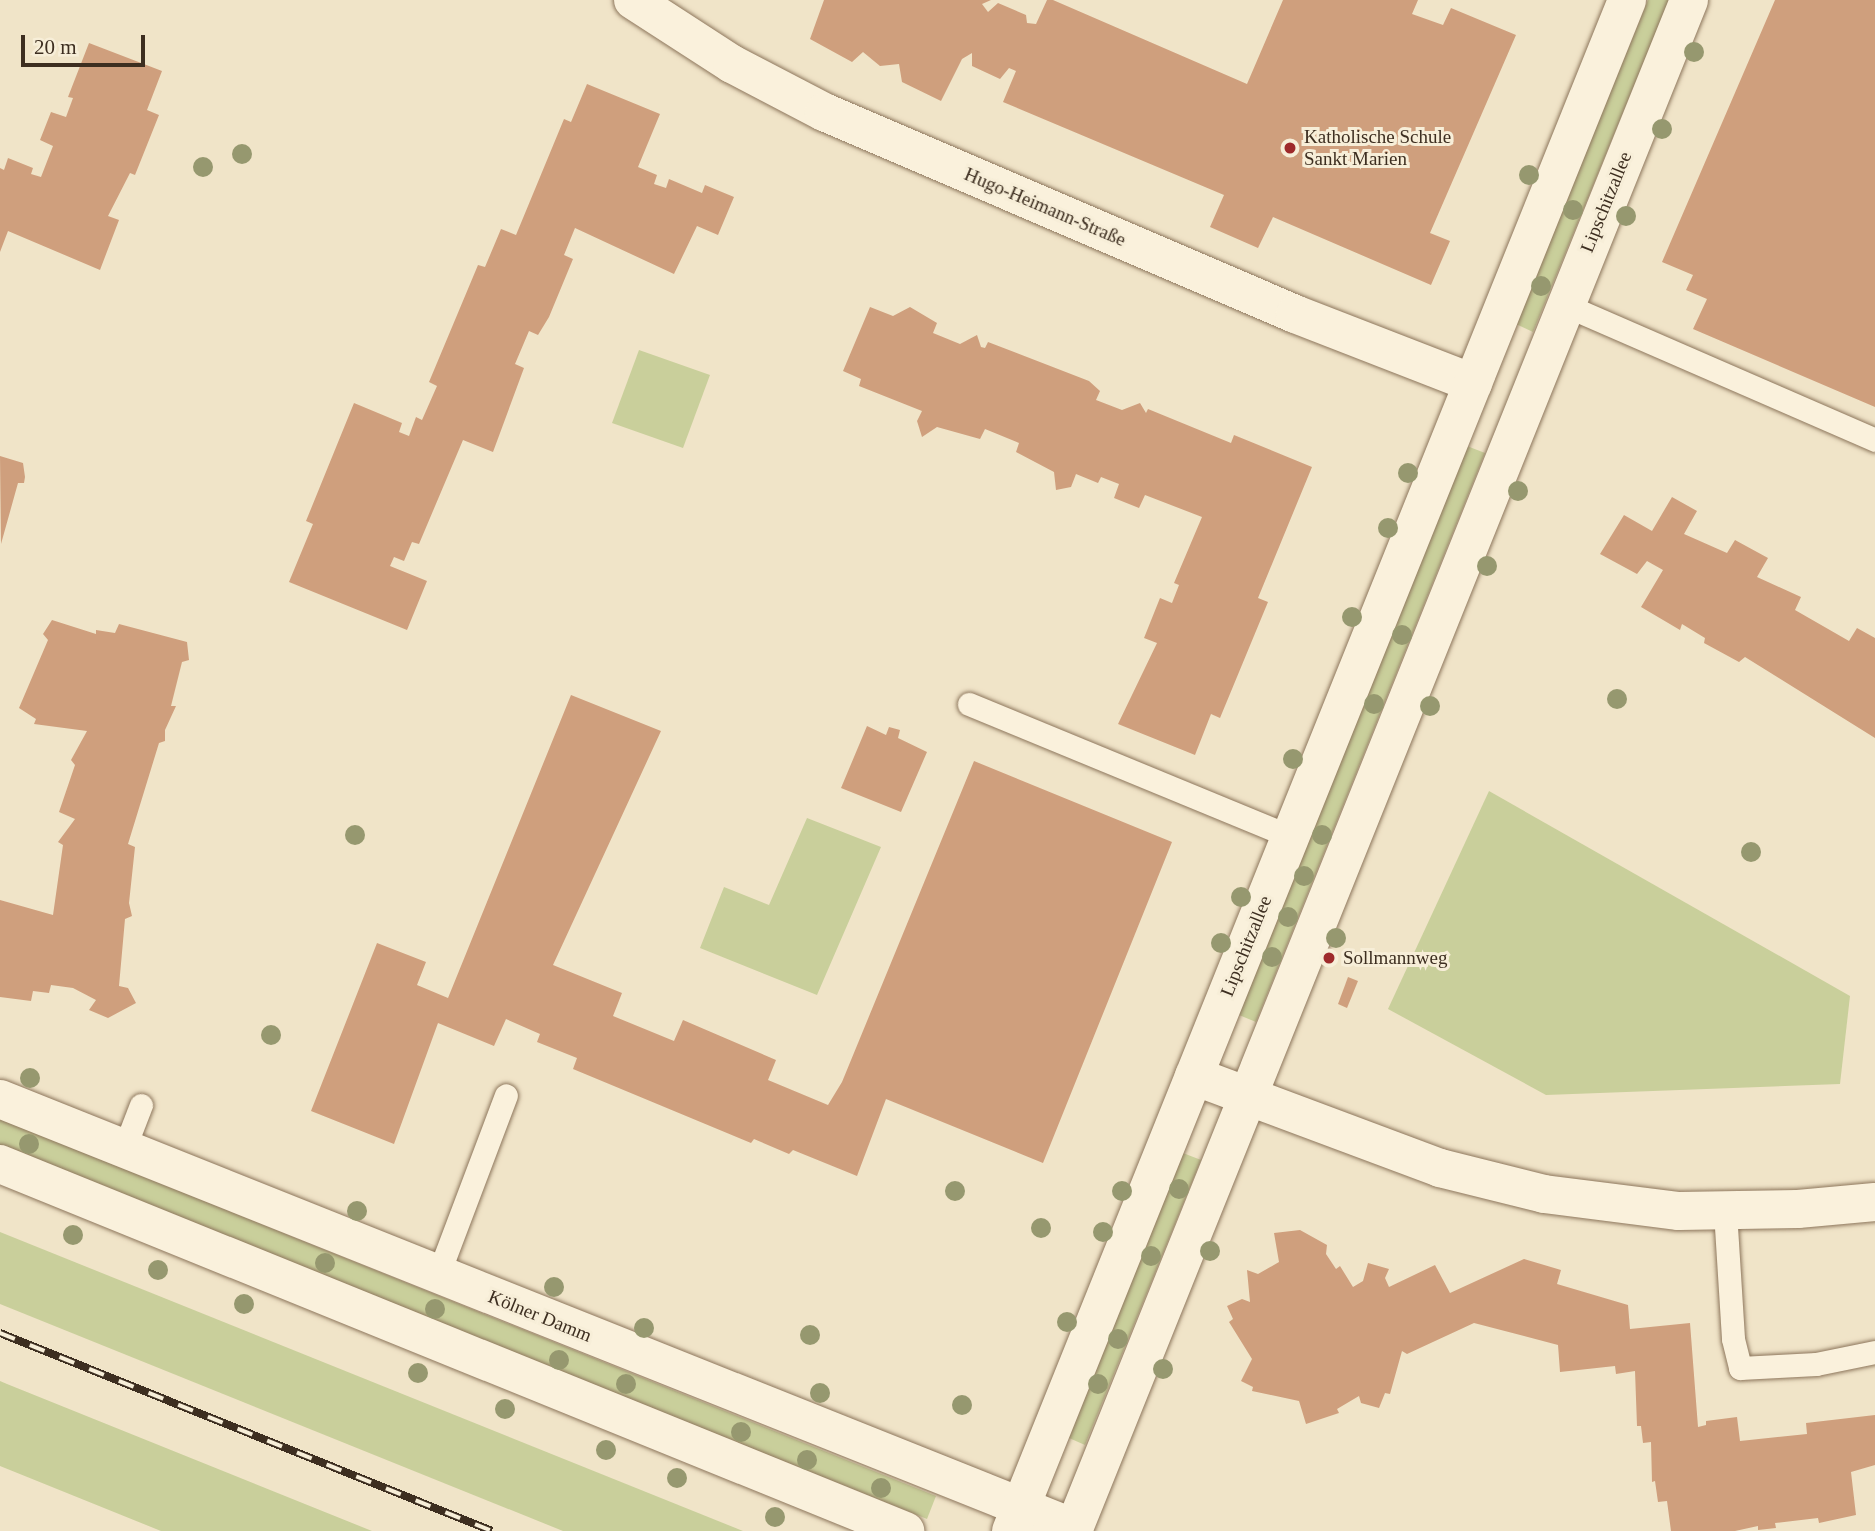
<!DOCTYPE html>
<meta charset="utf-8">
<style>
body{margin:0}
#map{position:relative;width:1875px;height:1531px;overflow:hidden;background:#f0e4c8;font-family:Georgia,serif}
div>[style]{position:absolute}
.green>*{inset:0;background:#c9cf9b}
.building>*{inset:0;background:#cf9f7d}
.roads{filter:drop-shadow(0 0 2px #8d765c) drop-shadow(0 0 2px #8d765c)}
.service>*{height:23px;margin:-11.5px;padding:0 11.5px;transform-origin:11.5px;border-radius:11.5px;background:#faf1dc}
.minor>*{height:38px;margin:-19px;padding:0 19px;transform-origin:19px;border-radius:19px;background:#faf1dc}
.tertiary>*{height:38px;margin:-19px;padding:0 19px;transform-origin:19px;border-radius:19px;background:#faf1dc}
.rail>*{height:8px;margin-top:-4px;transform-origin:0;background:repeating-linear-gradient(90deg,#f7eed8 0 16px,#3d2e20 0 32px);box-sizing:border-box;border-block:2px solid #3d2e20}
.trees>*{width:20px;height:20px;margin:-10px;border-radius:50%;background:#96986f}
.dots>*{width:19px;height:19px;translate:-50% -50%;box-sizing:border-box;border:4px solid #f7eed8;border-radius:50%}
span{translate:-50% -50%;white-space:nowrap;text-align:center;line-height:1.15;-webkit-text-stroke:6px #f7eed8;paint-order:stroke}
.poi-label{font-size:19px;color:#3d2e20}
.left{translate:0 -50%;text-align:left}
.street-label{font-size:19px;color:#3d2e20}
.scale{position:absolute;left:21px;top:35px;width:124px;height:32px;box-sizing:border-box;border:4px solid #3d2e20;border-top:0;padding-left:9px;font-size:21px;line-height:24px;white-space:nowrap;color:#3d2e20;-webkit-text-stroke:5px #f7eed8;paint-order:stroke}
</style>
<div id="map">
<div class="green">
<div style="clip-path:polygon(1648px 0,1669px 0,1533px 332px,1516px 324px)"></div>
<div style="clip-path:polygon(639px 350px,710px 375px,683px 448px,612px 423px)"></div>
<div style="clip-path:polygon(1467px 446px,1485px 453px,1256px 1022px,1239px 1015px)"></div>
<div style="clip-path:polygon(1489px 791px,1850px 996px,1840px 1084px,1546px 1095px,1388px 1009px)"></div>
<div style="clip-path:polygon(807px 818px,881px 847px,817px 995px,700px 948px,724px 887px,769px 905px)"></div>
<div style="clip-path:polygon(0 1119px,936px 1496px,927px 1519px,0 1145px)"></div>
<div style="clip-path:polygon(1183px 1153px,1201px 1160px,1085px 1445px,1069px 1438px)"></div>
<div style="clip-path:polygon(0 1232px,743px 1531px,563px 1531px,0 1304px)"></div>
<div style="clip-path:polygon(0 1381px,7px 1384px,372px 1531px,161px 1531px,0 1466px)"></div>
</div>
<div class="building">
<div style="clip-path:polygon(824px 0,991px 0,982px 4px,988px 12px,998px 3px,1026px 15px,1027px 23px,1036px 24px,1047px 0,1053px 0,1247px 84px,1283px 0,1418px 0,1412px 14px,1443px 25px,1451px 8px,1516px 35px,1430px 233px,1450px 241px,1431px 285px,1273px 217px,1258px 248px,1210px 227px,1224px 195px,1003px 102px,1016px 71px,1009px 68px,1000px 79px,972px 66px,972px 53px,962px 59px,941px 101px,902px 82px,899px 64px,880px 66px,863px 52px,852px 62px,810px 39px)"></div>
<div style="clip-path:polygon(1775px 0,1875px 0,1875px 407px,1693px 329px,1707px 299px,1686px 290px,1693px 275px,1662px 262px)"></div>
<div style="clip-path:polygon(89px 43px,162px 71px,147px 110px,159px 115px,135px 175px,130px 173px,108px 216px,119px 220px,100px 270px,8px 231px,0 252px,0 168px,4px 170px,8px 158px,33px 168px,31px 174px,41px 177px,53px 146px,40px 140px,51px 112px,66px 117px,73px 98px,68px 97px)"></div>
<div style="clip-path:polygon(587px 84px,660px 114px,638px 167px,657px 175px,654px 184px,666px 188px,669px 179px,702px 193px,705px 185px,734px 197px,718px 235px,697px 226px,674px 274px,575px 228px,564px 255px,573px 259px,549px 317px,538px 335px,529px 331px,515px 364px,524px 368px,493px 452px,463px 440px,419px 544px,412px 542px,404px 561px,394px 557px,390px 566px,427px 581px,407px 630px,289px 582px,313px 524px,306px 521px,354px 403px,402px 423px,399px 432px,409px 436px,416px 417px,422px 420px,437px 386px,429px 382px,478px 265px,485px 267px,501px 229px,516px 235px,564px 119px,571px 122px)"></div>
<div style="clip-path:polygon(870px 307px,893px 316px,910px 307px,937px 323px,933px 333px,960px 344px,977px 335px,981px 347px,985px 348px,988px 342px,1089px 381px,1100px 391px,1096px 400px,1122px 410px,1140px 403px,1146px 413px,1148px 409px,1231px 443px,1234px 435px,1312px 467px,1258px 598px,1268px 602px,1220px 718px,1211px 714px,1195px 755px,1118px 724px,1157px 643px,1144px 638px,1160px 598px,1172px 603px,1179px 585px,1174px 583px,1202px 517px,1145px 495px,1139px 508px,1114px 498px,1119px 484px,1101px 477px,1098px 483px,1076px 474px,1071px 487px,1056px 490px,1054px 472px,1016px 452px,1019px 443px,985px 429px,980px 439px,937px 427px,922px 437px,917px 421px,922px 411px,859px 386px,861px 379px,843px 371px)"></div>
<div style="clip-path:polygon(0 456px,23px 463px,25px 477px,24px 483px,18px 483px,1px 544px)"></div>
<div style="clip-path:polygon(1672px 497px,1697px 511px,1684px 534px,1727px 553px,1735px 540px,1768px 558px,1757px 577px,1801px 597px,1795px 610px,1849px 641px,1857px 628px,1875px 638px,1875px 738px,1745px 657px,1739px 662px,1704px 643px,1705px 638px,1682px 624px,1680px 630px,1641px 607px,1663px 570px,1647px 561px,1637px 574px,1600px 554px,1624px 515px,1652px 531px)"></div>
<div style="clip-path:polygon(52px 620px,96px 634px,96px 630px,115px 633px,119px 624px,187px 642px,189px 660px,182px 662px,171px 706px,176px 706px,165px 730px,165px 741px,159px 743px,128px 844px,135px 847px,129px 903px,132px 916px,125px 919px,119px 986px,128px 988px,136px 1003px,108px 1018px,89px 1010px,96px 1000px,73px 988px,51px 985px,49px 993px,33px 991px,31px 1001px,0 997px,0 900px,53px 915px,63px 845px,58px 842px,75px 819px,59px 812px,75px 765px,71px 760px,87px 731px,34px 724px,36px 719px,19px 708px,48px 640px,43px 634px)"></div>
<div style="clip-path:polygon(571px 695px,661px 731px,553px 965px,622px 993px,613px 1016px,674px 1041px,683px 1020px,776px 1060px,768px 1080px,828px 1105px,842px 1082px,974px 761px,1172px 842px,1043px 1163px,886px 1099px,857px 1176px,793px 1150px,789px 1154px,754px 1139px,751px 1143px,573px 1069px,577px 1058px,537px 1042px,540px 1034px,506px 1019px,494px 1046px,438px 1023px,394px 1144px,311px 1111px,377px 943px,426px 962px,417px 985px,448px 998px)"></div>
<div style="clip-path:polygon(867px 726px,886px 735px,889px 727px,900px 730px,898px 738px,927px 752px,901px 812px,841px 788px)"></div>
<div style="clip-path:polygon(1348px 977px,1358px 981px,1347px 1008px,1338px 1004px)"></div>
<div style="clip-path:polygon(1300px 1230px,1327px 1245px,1326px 1254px,1336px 1269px,1340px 1266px,1353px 1287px,1363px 1281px,1368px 1263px,1389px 1269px,1385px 1278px,1389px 1287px,1435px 1265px,1450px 1293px,1524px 1259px,1561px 1270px,1557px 1284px,1628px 1305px,1630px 1329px,1690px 1323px,1698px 1427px,1706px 1425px,1706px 1421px,1737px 1417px,1740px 1441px,1807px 1434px,1806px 1423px,1875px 1415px,1875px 1465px,1851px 1472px,1856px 1515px,1819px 1523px,1818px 1518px,1775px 1523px,1776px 1528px,1758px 1530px,1758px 1526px,1735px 1531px,1671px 1531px,1667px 1501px,1658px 1502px,1655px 1481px,1652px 1482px,1651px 1442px,1643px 1443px,1641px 1426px,1637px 1426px,1635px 1371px,1616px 1374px,1615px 1366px,1560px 1372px,1558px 1345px,1474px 1323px,1407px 1354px,1402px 1351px,1390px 1394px,1385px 1393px,1379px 1408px,1361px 1403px,1359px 1396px,1337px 1409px,1339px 1413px,1306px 1424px,1299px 1401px,1252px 1391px,1253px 1387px,1241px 1381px,1252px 1359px,1229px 1322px,1233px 1319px,1227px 1306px,1242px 1299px,1250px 1302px,1247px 1270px,1258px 1274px,1279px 1262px,1274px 1233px)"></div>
</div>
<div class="roads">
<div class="service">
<div style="left:1565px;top:305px;width:338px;rotate:23.5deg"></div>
<div style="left:969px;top:704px;width:347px;rotate:22.4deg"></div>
<div style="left:124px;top:1149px;width:47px;rotate:-68.9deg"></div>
<div style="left:1725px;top:1211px;width:128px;rotate:86.4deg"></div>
<div style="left:1733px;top:1339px;width:30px;rotate:76deg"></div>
<div style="left:1740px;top:1368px;width:76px;rotate:-3deg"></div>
<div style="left:1816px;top:1364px;width:60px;rotate:-11.5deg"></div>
<div style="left:438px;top:1275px;width:192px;rotate:-69.3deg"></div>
</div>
<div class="minor">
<div style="left:633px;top:0;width:118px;rotate:32.9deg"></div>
<div style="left:732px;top:64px;width:104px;rotate:27.6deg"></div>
<div style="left:824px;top:112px;width:512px;rotate:23.21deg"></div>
<div style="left:1295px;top:314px;width:191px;rotate:21.2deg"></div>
<div style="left:1194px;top:1076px;width:263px;rotate:20.5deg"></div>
<div style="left:1440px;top:1168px;width:107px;rotate:14deg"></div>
<div style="left:1544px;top:1194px;width:136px;rotate:7.2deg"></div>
<div style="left:1679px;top:1211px;width:119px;rotate:-1deg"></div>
<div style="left:1798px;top:1209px;width:77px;rotate:-5.2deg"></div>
</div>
<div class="tertiary">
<div style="left:0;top:1099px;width:1157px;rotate:21.77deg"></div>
<div style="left:0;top:1164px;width:977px;rotate:22.07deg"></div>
<div style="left:1011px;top:1531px;width:1650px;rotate:-68.08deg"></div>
<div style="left:1073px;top:1531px;width:1650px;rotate:-68.08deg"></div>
</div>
</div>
<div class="rail">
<div style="left:0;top:1333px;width:530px;rotate:21.92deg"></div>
</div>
<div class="trees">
<div style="left:1694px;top:52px"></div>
<div style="left:1662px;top:129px"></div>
<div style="left:242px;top:154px"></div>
<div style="left:203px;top:167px"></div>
<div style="left:1529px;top:175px"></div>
<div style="left:1573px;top:210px"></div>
<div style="left:1626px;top:216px"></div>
<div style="left:1541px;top:286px"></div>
<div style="left:1408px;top:473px"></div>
<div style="left:1518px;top:491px"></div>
<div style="left:1388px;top:528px"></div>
<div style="left:1487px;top:566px"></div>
<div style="left:1352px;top:617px"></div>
<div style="left:1402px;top:635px"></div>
<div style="left:1617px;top:699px"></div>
<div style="left:1374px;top:704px"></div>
<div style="left:1430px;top:706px"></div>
<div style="left:1293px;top:759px"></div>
<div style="left:355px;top:835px"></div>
<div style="left:1322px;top:835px"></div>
<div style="left:1751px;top:852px"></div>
<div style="left:1304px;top:876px"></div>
<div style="left:1241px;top:897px"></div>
<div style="left:1288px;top:917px"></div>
<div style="left:1336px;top:938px"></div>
<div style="left:1221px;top:943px"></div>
<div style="left:1272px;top:957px"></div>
<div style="left:271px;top:1035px"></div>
<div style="left:30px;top:1078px"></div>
<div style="left:29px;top:1144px"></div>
<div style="left:1179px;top:1189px"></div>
<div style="left:955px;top:1191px"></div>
<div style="left:1122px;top:1191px"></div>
<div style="left:357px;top:1211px"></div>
<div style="left:1041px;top:1228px"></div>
<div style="left:1103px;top:1232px"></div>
<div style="left:73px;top:1235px"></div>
<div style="left:1210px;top:1251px"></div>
<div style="left:1151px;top:1256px"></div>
<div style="left:325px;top:1263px"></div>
<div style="left:158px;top:1270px"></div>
<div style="left:554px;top:1287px"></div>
<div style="left:244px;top:1304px"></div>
<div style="left:435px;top:1309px"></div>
<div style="left:1067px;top:1322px"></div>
<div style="left:644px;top:1328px"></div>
<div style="left:810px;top:1335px"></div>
<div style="left:1118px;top:1339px"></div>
<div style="left:559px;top:1360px"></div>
<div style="left:1163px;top:1369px"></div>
<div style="left:418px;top:1373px"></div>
<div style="left:626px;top:1384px"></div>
<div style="left:1098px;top:1384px"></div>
<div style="left:820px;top:1393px"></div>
<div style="left:962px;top:1405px"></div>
<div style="left:505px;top:1409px"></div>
<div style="left:741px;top:1432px"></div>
<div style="left:606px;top:1450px"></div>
<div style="left:807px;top:1460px"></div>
<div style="left:677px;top:1478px"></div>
<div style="left:881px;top:1488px"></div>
<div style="left:775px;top:1517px"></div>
</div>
<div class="dots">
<div style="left:1290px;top:148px;background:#9e2a2b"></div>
<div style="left:1329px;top:958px;background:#9e2a2b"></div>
</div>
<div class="poi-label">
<span class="left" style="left:1304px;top:148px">Katholische Schule<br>Sankt Marien</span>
<span class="left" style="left:1343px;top:958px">Sollmannweg</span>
</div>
<div class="street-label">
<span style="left:1606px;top:202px;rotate:-68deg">Lipschitzallee</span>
<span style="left:1045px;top:207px;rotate:23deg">Hugo-Heimann-Straße</span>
<span style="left:1246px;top:946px;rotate:-68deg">Lipschitzallee</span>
<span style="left:540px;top:1316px;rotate:22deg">Kölner Damm</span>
</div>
<div class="scale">20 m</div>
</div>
